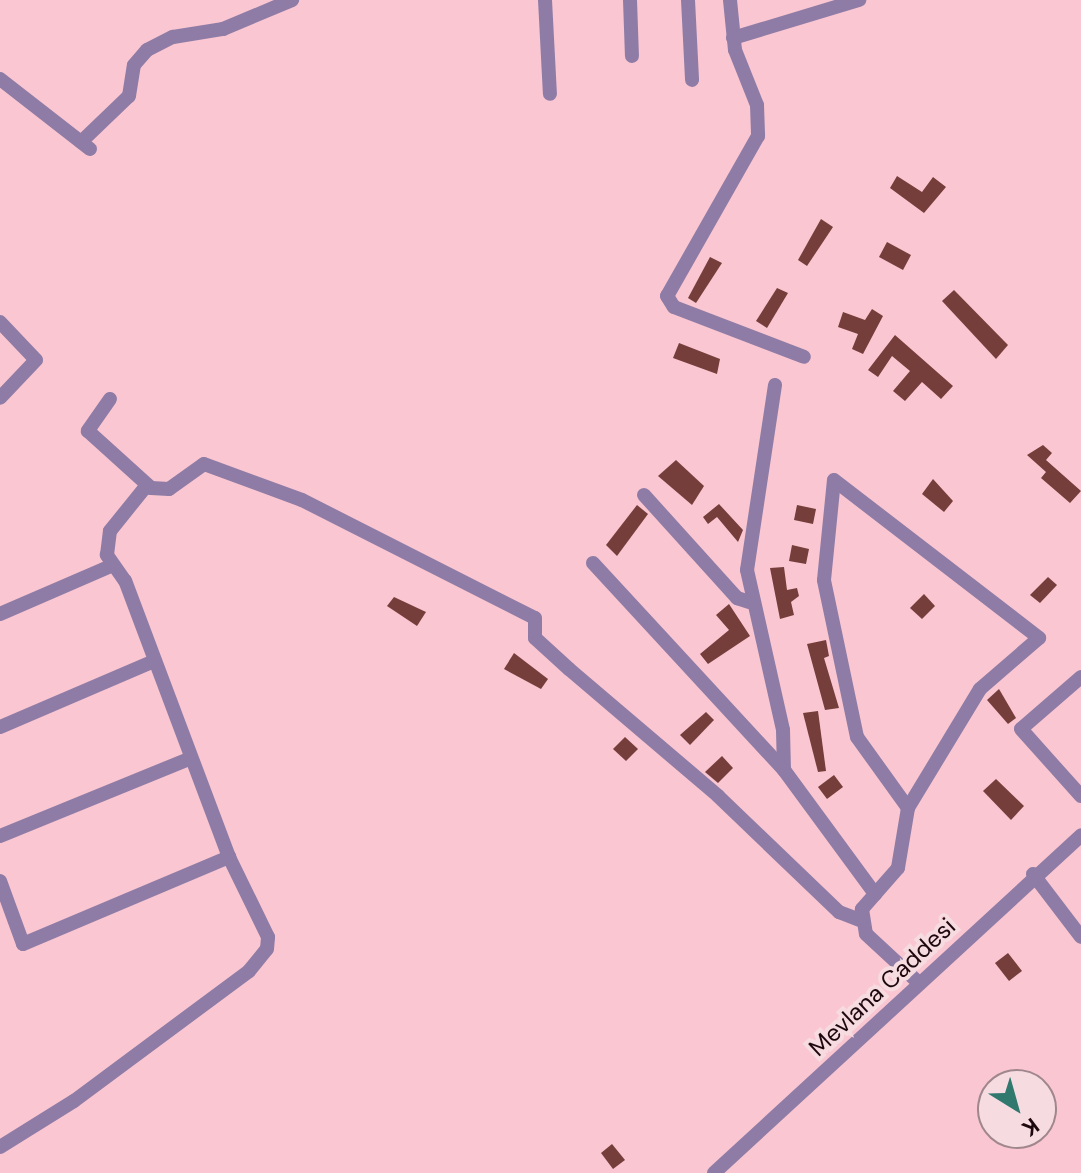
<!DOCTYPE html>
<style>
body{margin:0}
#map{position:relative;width:1081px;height:1173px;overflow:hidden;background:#fac6d1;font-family:"DM Sans",sans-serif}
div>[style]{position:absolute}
.building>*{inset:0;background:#753e3b}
.minor>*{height:14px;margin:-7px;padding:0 7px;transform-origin:7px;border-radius:7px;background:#8e7ca6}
span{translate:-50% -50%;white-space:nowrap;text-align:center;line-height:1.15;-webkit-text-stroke:8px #f6dbe1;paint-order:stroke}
.street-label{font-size:24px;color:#1d080e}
.north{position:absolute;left:977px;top:1069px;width:80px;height:80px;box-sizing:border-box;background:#f6dbe1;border:2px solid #9f878d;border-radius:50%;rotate:143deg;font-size:22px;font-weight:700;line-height:32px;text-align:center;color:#1d080e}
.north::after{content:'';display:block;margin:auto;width:28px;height:36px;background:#31786f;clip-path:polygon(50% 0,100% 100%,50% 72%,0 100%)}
</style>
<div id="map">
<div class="building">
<div style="clip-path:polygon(897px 176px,922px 192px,933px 177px,946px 187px,924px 213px,890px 188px)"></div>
<div style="clip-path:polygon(821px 219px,833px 227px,807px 266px,798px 260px)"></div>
<div style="clip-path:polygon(887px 242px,911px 255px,903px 270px,879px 257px)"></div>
<div style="clip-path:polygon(710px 257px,722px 263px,696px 303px,688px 298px)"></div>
<div style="clip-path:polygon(777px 288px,788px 293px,767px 328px,756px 321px)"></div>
<div style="clip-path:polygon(954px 290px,1008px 345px,996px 359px,942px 301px)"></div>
<div style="clip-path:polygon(872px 309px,883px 316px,863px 354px,852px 349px,858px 334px,838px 327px,843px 312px,865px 320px)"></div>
<div style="clip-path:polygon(895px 335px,953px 386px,941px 399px,922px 382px,905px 401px,893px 391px,910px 371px,892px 356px,878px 377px,868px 370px)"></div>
<div style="clip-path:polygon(679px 343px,720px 359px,717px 374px,673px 358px)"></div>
<div style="clip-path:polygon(1043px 445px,1052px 453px,1046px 460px,1081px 491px,1070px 503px,1041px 478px,1046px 472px,1027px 455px)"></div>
<div style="clip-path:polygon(676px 460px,704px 486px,692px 505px,658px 476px)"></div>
<div style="clip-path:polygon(933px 479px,953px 501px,944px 512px,922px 494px)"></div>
<div style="clip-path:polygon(719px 504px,743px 530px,738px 542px,717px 517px,708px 524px,703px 517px)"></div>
<div style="clip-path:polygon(637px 505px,648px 514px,617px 556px,606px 545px)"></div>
<div style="clip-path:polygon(797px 505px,816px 509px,813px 524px,794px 520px)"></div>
<div style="clip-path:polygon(792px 545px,809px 549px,806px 564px,789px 561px)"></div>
<div style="clip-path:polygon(784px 567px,787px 590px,797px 588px,799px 596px,791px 602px,794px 615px,780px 619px,770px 568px)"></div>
<div style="clip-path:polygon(1048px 577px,1057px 585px,1040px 603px,1030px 595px)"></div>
<div style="clip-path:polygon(924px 594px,935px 606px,922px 619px,910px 608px)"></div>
<div style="clip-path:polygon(394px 597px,426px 612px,417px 626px,387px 606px)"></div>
<div style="clip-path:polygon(729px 604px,750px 636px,708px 664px,700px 654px,729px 630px,716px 615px)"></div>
<div style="clip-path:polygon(826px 640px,829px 656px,824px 658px,839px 708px,825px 710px,807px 644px)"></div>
<div style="clip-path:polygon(514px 653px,548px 679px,541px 689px,504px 669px)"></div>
<div style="clip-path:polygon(999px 689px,1016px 718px,1008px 724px,987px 700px)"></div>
<div style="clip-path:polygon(818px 711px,826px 771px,818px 772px,803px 713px)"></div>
<div style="clip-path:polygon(706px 712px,714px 720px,690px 745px,680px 735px)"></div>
<div style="clip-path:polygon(625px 737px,638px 749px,626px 761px,613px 749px)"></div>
<div style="clip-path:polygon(722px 756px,733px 768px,718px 783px,705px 772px)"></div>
<div style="clip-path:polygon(834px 775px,843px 787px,827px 799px,818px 787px)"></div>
<div style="clip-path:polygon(996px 779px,1024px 806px,1011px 820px,983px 791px)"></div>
<div style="clip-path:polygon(1008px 953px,1022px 971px,1009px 981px,995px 963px)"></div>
<div style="clip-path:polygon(612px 1144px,625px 1160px,613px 1169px,601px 1153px)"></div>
</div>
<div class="minor">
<div style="left:545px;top:0;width:94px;rotate:87deg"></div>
<div style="left:630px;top:0;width:56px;rotate:88deg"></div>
<div style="left:688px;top:0;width:80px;rotate:87.1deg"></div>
<div style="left:730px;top:0;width:50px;rotate:84.3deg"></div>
<div style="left:735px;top:50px;width:59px;rotate:68.2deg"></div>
<div style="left:757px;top:105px;width:31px;rotate:88deg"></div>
<div style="left:758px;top:136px;width:184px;rotate:119.6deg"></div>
<div style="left:667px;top:296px;width:13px;rotate:58deg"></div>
<div style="left:674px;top:307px;width:139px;rotate:21deg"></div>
<div style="left:733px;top:38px;width:132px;rotate:-16.8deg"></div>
<div style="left:0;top:79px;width:114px;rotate:37.9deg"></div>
<div style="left:81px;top:142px;width:66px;rotate:-43.8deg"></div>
<div style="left:129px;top:96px;width:31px;rotate:-81deg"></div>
<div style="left:134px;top:65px;width:20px;rotate:-49deg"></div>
<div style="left:147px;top:50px;width:29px;rotate:-27deg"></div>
<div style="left:173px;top:37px;width:51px;rotate:-9.1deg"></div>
<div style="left:223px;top:29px;width:75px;rotate:-22.8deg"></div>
<div style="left:0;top:322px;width:52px;rotate:46.5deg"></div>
<div style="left:36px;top:360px;width:52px;rotate:133.5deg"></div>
<div style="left:775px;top:385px;width:187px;rotate:98.6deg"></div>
<div style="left:747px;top:570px;width:164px;rotate:77.3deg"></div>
<div style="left:783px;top:730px;width:40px;rotate:88.6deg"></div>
<div style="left:110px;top:399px;width:39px;rotate:125deg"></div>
<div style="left:88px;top:431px;width:85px;rotate:42.1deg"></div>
<div style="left:151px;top:488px;width:18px;rotate:3deg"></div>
<div style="left:169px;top:489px;width:43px;rotate:-35.5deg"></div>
<div style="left:204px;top:464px;width:104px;rotate:20.2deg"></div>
<div style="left:302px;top:500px;width:261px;rotate:26.9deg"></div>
<div style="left:535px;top:618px;width:20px;rotate:90deg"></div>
<div style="left:535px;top:638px;width:46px;rotate:42.4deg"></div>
<div style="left:569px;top:669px;width:196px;rotate:40.4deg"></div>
<div style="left:718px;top:796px;width:168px;rotate:43.8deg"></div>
<div style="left:839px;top:912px;width:22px;rotate:21deg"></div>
<div style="left:644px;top:495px;width:139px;rotate:47.9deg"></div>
<div style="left:737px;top:598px;width:13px;rotate:18deg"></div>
<div style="left:593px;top:563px;width:282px;rotate:47.3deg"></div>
<div style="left:784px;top:770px;width:154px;rotate:53.7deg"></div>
<div style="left:0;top:614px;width:123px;rotate:-23.4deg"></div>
<div style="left:1081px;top:677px;width:79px;rotate:139.1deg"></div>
<div style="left:1021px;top:729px;width:90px;rotate:48.2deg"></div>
<div style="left:0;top:727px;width:168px;rotate:-23.2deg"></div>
<div style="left:908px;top:808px;width:87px;rotate:-125.7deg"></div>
<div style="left:857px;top:737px;width:160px;rotate:-101.9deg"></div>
<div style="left:824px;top:580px;width:100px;rotate:-84.3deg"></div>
<div style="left:834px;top:480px;width:259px;rotate:37.6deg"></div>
<div style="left:1039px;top:638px;width:78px;rotate:139.2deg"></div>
<div style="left:980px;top:689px;width:139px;rotate:121.2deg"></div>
<div style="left:908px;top:808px;width:61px;rotate:99.5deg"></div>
<div style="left:898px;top:868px;width:55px;rotate:131.3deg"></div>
<div style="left:862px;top:909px;width:25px;rotate:81deg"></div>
<div style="left:866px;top:934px;width:72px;rotate:42.8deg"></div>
<div style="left:0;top:836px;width:206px;rotate:-22.2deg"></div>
<div style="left:1033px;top:874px;width:79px;rotate:52.7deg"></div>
<div style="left:0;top:881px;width:67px;rotate:69.9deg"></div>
<div style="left:23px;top:944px;width:224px;rotate:-22.9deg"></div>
<div style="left:0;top:1147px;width:87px;rotate:-31.9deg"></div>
<div style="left:74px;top:1101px;width:218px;rotate:-36.6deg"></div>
<div style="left:249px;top:971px;width:28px;rotate:-51deg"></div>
<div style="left:267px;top:949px;width:12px;rotate:-85deg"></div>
<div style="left:268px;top:937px;width:89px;rotate:-116deg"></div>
<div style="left:229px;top:857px;width:295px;rotate:-110.6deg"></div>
<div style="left:125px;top:581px;width:32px;rotate:-125deg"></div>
<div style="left:107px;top:555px;width:24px;rotate:-83deg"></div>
<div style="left:110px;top:531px;width:59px;rotate:-51.2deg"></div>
<div style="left:714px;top:1173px;width:499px;rotate:-42.6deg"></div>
</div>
<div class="street-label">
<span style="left:882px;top:987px;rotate:-43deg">Mevlana Caddesi</span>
</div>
<div class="north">K</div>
</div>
